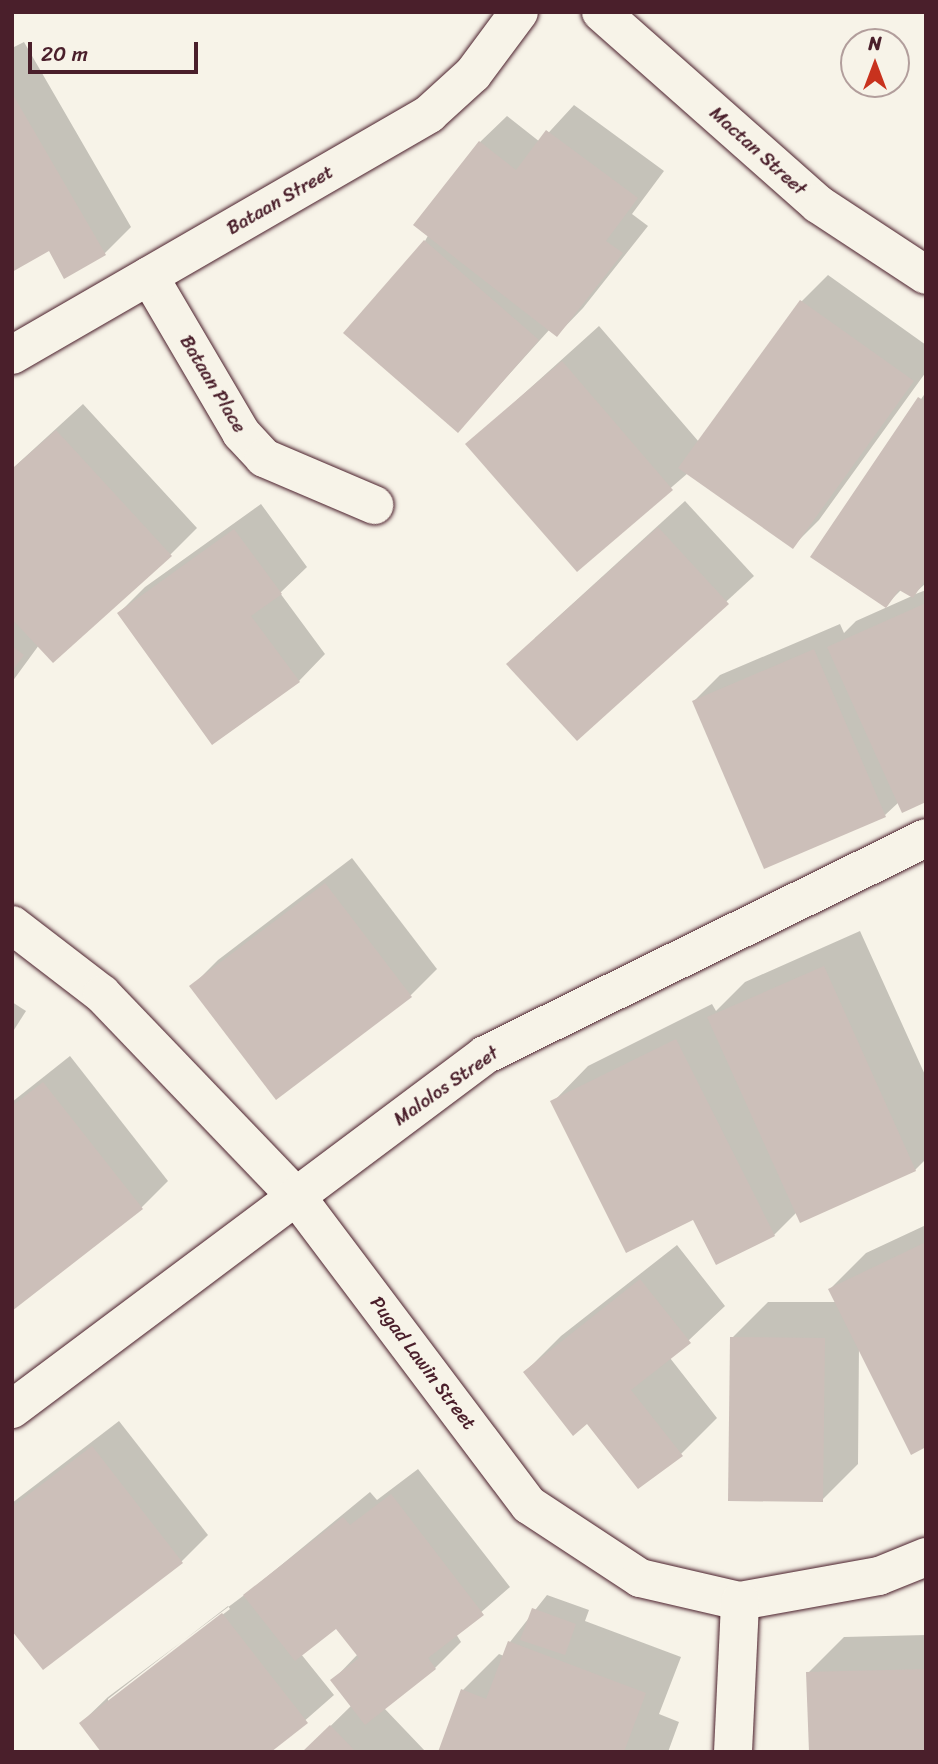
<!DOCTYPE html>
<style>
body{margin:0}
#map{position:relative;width:938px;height:1764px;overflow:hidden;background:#f7f3e8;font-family:Sriracha,sans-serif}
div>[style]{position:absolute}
.shadow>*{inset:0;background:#0003}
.building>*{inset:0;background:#ccbfb9}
.roads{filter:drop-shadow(0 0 2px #4a1f2b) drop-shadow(0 0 2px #4a1f2b)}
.minor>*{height:38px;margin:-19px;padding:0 19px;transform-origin:19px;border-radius:19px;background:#f7f3e8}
span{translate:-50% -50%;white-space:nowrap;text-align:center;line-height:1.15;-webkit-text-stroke:6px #f7f3e8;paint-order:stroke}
.street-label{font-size:19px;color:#4a1f2b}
.frame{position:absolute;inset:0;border:14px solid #4a1f2b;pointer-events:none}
.north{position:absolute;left:840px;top:28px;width:70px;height:70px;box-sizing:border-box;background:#f7f3e8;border:2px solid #b29e9c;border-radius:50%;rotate:0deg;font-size:19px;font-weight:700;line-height:28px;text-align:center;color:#4a1f2b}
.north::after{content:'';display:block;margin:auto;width:24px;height:32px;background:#c8321e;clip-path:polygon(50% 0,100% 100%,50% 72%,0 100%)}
.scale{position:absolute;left:28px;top:42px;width:170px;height:32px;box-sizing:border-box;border:4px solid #4a1f2b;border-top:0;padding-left:9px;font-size:21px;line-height:24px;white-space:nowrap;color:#4a1f2b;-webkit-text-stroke:5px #f7f3e8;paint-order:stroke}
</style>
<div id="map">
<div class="shadow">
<div style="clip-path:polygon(24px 42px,131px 227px,104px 254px,49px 249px,12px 270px,12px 48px)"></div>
<div style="clip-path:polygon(574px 105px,664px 171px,632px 214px,648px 226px,583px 308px,557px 335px,550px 329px,458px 431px,425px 241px,480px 142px,507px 116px,540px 142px)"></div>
<div style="clip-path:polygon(828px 275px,926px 345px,926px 372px,819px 520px,792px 547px,688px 473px,577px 569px,468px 444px,599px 326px,699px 442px,801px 302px)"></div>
<div style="clip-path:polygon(926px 392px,926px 583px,913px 595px,926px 590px,926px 800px,899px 802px,885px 815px,694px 701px,720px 675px,840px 624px,844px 633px,856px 621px,912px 596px,902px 589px,886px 605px,812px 556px)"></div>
<div style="clip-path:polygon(83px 404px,197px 528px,170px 555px,39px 645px,12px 682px,12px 469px)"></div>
<div style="clip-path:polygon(685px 501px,754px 576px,577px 739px,535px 638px)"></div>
<div style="clip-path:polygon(261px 504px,307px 567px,280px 593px,325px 654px,299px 681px,119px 613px,145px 587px)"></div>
<div style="clip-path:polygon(352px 858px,437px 969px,411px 995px,191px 987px,218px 960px)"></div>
<div style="clip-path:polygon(860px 931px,926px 1077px,926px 1159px,915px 1170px,801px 1221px,797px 1212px,774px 1235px,693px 1218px,553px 1102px,588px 1066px,712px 1004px,716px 1011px,745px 982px)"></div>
<div style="clip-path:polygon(12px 1002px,26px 1011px,12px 1033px)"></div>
<div style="clip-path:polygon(70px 1056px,168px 1181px,142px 1207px,12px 1308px,12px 1102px)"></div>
<div style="clip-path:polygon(926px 1225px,926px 1445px,859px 1347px,858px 1464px,822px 1500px,732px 1338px,768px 1302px,837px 1302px,830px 1289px,866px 1253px)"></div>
<div style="clip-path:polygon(677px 1245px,725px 1306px,670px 1358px,717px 1418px,681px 1454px,525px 1372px,561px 1336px)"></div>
<div style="clip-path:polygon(119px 1421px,208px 1535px,181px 1562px,12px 1628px,12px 1503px)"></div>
<div style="clip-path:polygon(evenodd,418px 1469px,510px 1587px,456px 1634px,461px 1642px,435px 1668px,384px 1708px,426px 1752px,304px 1752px,352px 1705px,333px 1680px,358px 1654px,336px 1626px,301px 1654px,334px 1695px,269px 1752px,81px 1723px,108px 1697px,251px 1590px,370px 1492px,377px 1500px,418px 1469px,228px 1606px,230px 1609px,108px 1703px,108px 1699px,228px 1606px)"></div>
<div style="clip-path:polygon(547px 1595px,589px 1610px,585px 1621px,681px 1657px,659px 1714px,679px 1722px,668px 1752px,440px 1752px,463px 1690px,499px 1654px,504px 1656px,510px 1642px)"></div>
<div style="clip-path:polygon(926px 1635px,926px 1752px,808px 1673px,844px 1637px)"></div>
</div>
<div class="building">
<div style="clip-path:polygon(12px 93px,106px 255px,64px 279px,49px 251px,12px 272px)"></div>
<div style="clip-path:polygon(546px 130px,638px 198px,606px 241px,623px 253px,557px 337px,413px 225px,479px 141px,516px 170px)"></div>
<div style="clip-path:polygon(424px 240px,539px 340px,458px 433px,343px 333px)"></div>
<div style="clip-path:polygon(800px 300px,914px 381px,793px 549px,678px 468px)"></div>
<div style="clip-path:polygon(562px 361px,673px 490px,577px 572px,465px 444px)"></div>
<div style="clip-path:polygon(918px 397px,926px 402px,926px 579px,913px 598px,899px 590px,886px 608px,810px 557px)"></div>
<div style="clip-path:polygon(56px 430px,172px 556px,53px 663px,12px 619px,12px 469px)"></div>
<div style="clip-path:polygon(658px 527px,729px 604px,577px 741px,506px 664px)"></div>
<div style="clip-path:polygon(234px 529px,282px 594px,251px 616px,300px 682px,212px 745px,117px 613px)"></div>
<div style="clip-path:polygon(926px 603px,926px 802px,902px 813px,827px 647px)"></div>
<div style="clip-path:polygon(12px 646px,24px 655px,12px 671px)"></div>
<div style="clip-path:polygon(814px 649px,886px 817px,764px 869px,692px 701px)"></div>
<div style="clip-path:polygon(325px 883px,412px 997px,276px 1100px,189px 986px)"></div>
<div style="clip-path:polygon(824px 966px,916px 1171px,800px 1223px,707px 1017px)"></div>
<div style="clip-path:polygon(676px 1039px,775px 1236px,716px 1265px,693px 1220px,626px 1253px,550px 1101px)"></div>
<div style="clip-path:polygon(43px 1082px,143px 1209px,12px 1311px,12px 1106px)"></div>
<div style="clip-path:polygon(926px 1242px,926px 1447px,911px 1455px,828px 1289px)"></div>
<div style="clip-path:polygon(640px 1279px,691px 1343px,631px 1390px,683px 1456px,638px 1489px,587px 1424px,573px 1436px,523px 1372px)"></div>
<div style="clip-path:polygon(730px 1337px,825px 1338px,823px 1502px,728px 1501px)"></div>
<div style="clip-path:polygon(92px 1446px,183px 1563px,43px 1670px,12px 1631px,12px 1507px)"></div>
<div style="clip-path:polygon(391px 1494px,484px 1615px,428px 1658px,436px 1669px,365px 1725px,330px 1680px,359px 1658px,336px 1629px,295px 1661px,243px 1595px,343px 1517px,350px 1525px)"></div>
<div style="clip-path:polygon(532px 1608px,576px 1624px,565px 1655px,520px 1640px)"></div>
<div style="clip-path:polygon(222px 1613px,308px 1723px,271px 1752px,101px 1752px,79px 1723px)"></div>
<div style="clip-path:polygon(508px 1641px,646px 1693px,624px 1752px,438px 1752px,461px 1689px,486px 1699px)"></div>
<div style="clip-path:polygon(926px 1669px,926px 1752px,809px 1752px,806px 1672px)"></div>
<div style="clip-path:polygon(330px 1725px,356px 1752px,302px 1752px)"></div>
</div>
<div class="roads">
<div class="minor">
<div style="left:601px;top:12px;width:290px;rotate:41.5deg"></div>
<div style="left:818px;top:204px;width:129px;rotate:33.3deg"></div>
<div style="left:149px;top:276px;width:182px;rotate:59.6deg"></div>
<div style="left:241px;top:433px;width:34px;rotate:47deg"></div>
<div style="left:264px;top:458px;width:120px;rotate:23.1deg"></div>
<div style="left:12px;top:355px;width:482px;rotate:-30deg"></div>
<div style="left:429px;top:114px;width:59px;rotate:-42.3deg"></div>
<div style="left:473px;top:74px;width:77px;rotate:-53.4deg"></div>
<div style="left:12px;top:925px;width:113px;rotate:37.5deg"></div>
<div style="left:102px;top:994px;width:280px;rotate:46.2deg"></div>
<div style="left:296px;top:1196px;width:387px;rotate:53deg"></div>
<div style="left:529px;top:1505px;width:133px;rotate:33.3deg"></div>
<div style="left:640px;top:1578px;width:103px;rotate:13deg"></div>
<div style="left:740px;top:1601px;width:141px;rotate:-10.2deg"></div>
<div style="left:879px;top:1576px;width:51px;rotate:-22deg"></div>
<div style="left:12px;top:1409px;width:591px;rotate:-36.81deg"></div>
<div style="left:485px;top:1055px;width:491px;rotate:-26.2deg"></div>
<div style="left:733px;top:1752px;width:151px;rotate:-87.3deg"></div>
</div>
</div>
<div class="street-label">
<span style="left:758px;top:151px;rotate:42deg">Mactan Street</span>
<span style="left:280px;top:200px;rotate:-30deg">Bataan Street</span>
<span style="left:213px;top:384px;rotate:59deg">Bataan Place</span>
<span style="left:446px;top:1086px;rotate:-35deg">Malolos Street</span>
<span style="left:423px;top:1363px;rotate:53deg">Pugad Lawin Street</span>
</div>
<div class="frame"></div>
<div class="north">N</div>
<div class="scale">20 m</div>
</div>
